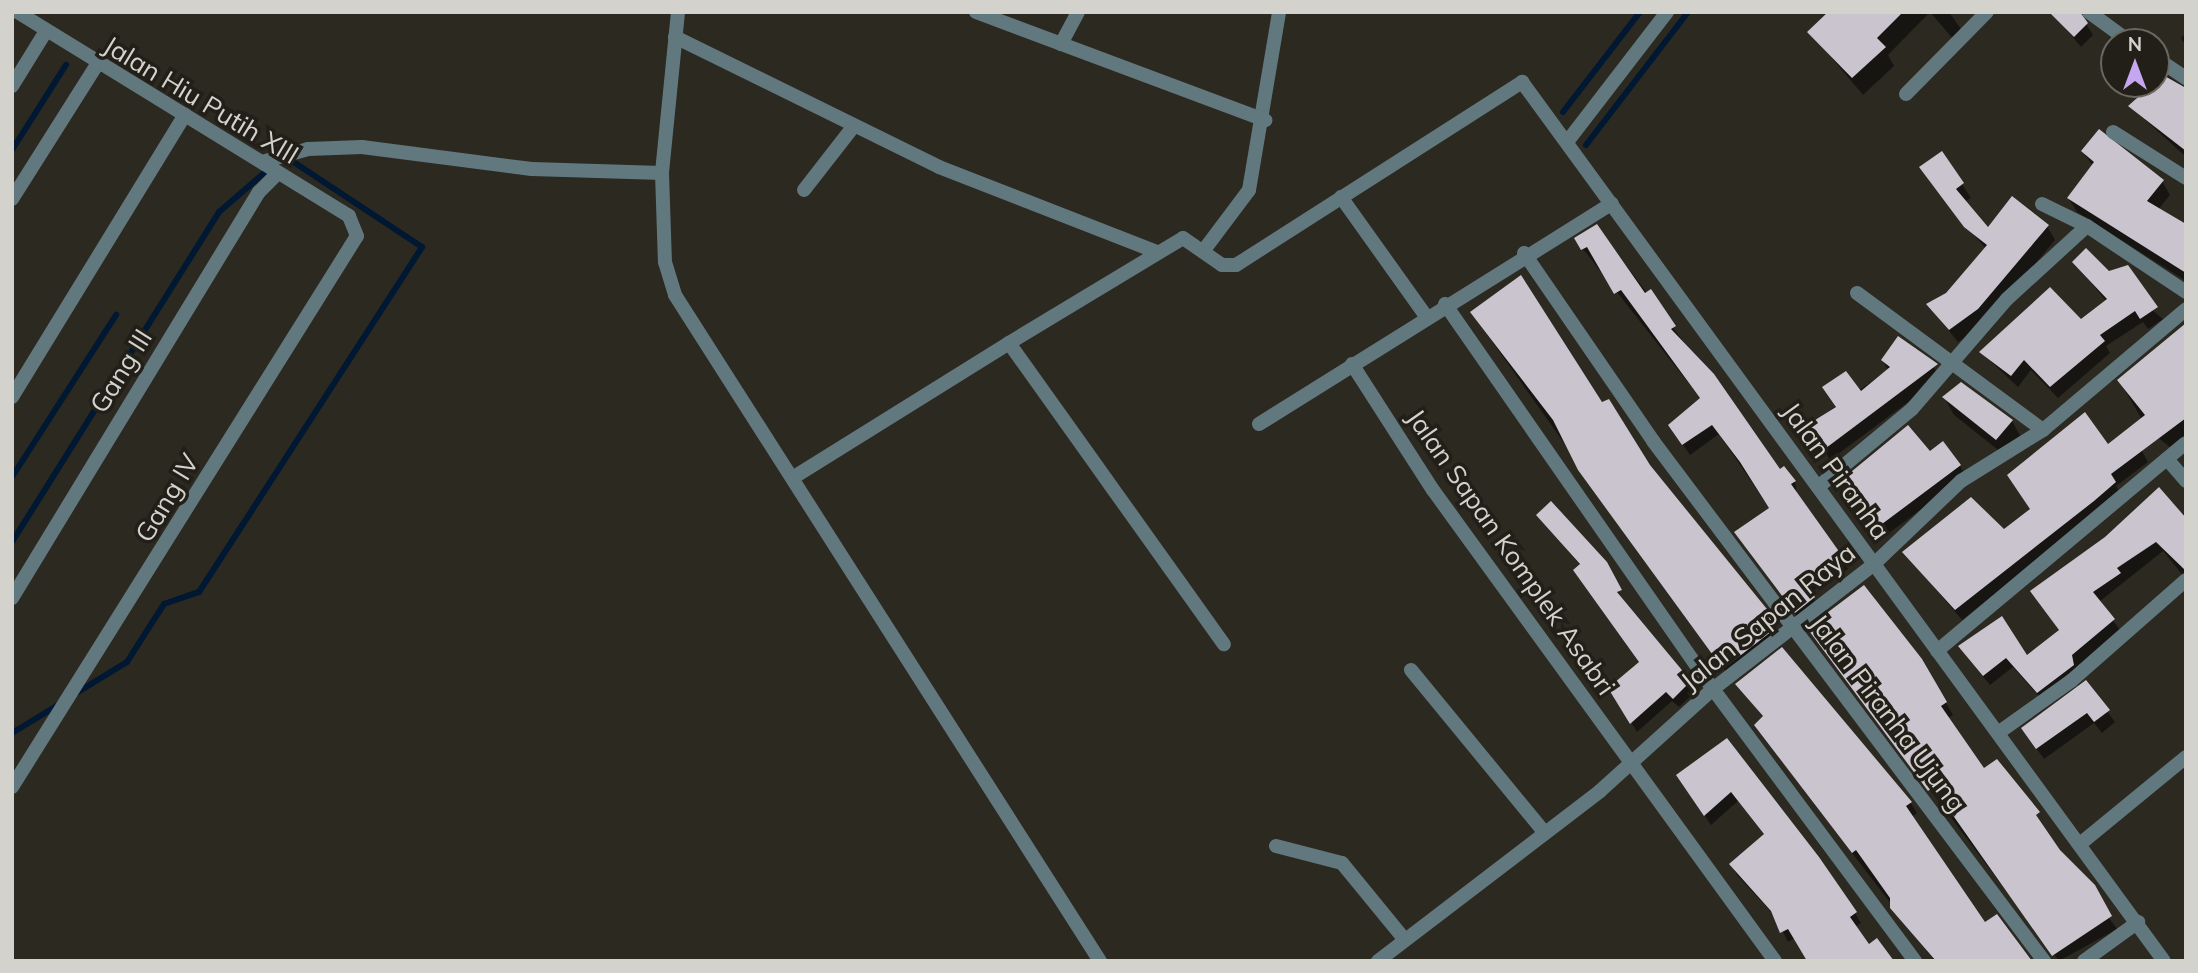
<!DOCTYPE html>
<style>
body{margin:0}
#map{position:relative;width:2198px;height:973px;overflow:hidden;background:#2c2921;font-family:Mulish,sans-serif}
div>[style]{position:absolute}
.shadow>*{inset:0;background:#0007}
.stream>*{height:6px;margin:-3px;padding:0 3px;transform-origin:3px;border-radius:3px;background:#011833}
.building>*{inset:0;background:#c9c4cd}
.minor>*{height:14px;margin:-7px;padding:0 7px;transform-origin:7px;border-radius:7px;background:#62787f}
span{translate:-50% -50%;white-space:nowrap;text-align:center;line-height:1.15;-webkit-text-stroke:7px #221f18;paint-order:stroke}
.street-label{font-size:26px;color:#d3d2cd}
.frame{position:absolute;inset:0;border:14px solid #d3d2cd;pointer-events:none}
.north{position:absolute;left:2100px;top:28px;width:70px;height:70px;box-sizing:border-box;background:#221f18;border:2px solid #696760;border-radius:50%;rotate:0deg;font-size:19px;font-weight:700;line-height:28px;text-align:center;color:#d3d2cd}
.north::after{content:'';display:block;margin:auto;width:24px;height:32px;background:#c5a7f1;clip-path:polygon(50% 0,100% 100%,50% 72%,0 100%)}
</style>
<div id="map">
<div class="shadow">
<div style="clip-path:polygon(1831px 12px,1930px 12px,1888px 55px,1894px 66px,1863px 95px,1810px 32px)"></div>
<div style="clip-path:polygon(1930px 12px,1949px 12px,1963px 32px,1954px 40px)"></div>
<div style="clip-path:polygon(2058px 19px,2086px 24px,2093px 35px,2081px 47px)"></div>
<div style="clip-path:polygon(2186px 33px,2186px 46px,2181px 38px)"></div>
<div style="clip-path:polygon(2156px 69px,2186px 88px,2186px 157px,2130px 106px,2143px 91px,2136px 84px,2156px 84px)"></div>
<div style="clip-path:polygon(2083px 152px,2162px 181px,2170px 195px,2158px 210px,2186px 229px,2186px 281px,2077px 212px,2069px 199px,2093px 166px)"></div>
<div style="clip-path:polygon(1942px 153px,1971px 198px,1964px 202px,1988px 230px,2047px 226px,2055px 240px,1986px 323px,1958px 342px,1928px 305px,1947px 294px,1986px 249px,1929px 181px)"></div>
<div style="clip-path:polygon(1597px 226px,1780px 471px,1795px 482px,1797px 495px,1848px 569px,1810px 592px,1820px 609px,1802px 623px,1736px 533px,1770px 509px,1719px 434px,1690px 455px,1677px 436px,1701px 399px,1583px 249px)"></div>
<div style="clip-path:polygon(2074px 262px,2108px 273px,2163px 319px,2148px 329px,2143px 322px,2106px 346px,2110px 353px,2058px 398px,2031px 370px,2018px 387px,1981px 352px,2080px 321px,2106px 301px)"></div>
<div style="clip-path:polygon(1472px 313px,1601px 404px,1773px 620px,1776px 640px,1729px 676px)"></div>
<div style="clip-path:polygon(2186px 327px,2186px 436px,2170px 447px,2148px 430px,2119px 380px)"></div>
<div style="clip-path:polygon(1899px 338px,1943px 376px,1830px 460px,1809px 425px,1888px 370px,1883px 361px)"></div>
<div style="clip-path:polygon(1944px 397px,2012px 421px,2022px 439px,2007px 457px,1954px 415px)"></div>
<div style="clip-path:polygon(2108px 447px,2142px 451px,2148px 462px,2116px 486px,2121px 494px,1962px 620px,1904px 552px,2004px 531px)"></div>
<div style="clip-path:polygon(1960px 466px,1966px 476px,1881px 539px,1848px 492px)"></div>
<div style="clip-path:polygon(1538px 516px,1606px 563px,1623px 602px,1695px 692px,1679px 707px,1672px 701px,1637px 732px,1610px 688px,1640px 664px,1581px 566px)"></div>
<div style="clip-path:polygon(2186px 518px,2186px 579px,2163px 551px,2099px 602px,2120px 630px,2045px 703px,2013px 667px,1990px 685px,1967px 657px,1961px 646px,2027px 658px,2060px 631px,2039px 602px)"></div>
<div style="clip-path:polygon(1809px 629px,1921px 660px,1953px 715px,1947px 719px,1983px 770px,1996px 761px,2117px 929px,2059px 961px)"></div>
<div style="clip-path:polygon(2086px 683px,2115px 722px,2102px 733px,2094px 723px,2044px 759px,2030px 740px)"></div>
<div style="clip-path:polygon(1738px 684px,1911px 803px,1917px 813px,1912px 817px,1984px 924px,2030px 961px,1935px 961px,1763px 737px,1756px 726px,1764px 718px)"></div>
<div style="clip-path:polygon(1727px 741px,1855px 913px,1861px 923px,1855px 927px,1868px 946px,1892px 961px,1795px 938px,1788px 942px,1776px 917px,1737px 875px,1731px 865px,1765px 835px,1738px 801px,1711px 825px,1685px 786px)"></div>
</div>
<div class="stream">
<div style="left:1563px;top:112px;width:126px;rotate:-52.4deg"></div>
<div style="left:1586px;top:145px;width:168px;rotate:-52.5deg"></div>
<div style="left:12px;top:150px;width:101px;rotate:-57.6deg"></div>
<div style="left:12px;top:477px;width:193px;rotate:-57.3deg"></div>
<div style="left:12px;top:542px;width:390px;rotate:-57.9deg"></div>
<div style="left:219px;top:212px;width:67px;rotate:-40.8deg"></div>
<div style="left:73px;top:695px;width:63px;rotate:-31.4deg"></div>
<div style="left:127px;top:662px;width:69px;rotate:-57.5deg"></div>
<div style="left:164px;top:604px;width:37px;rotate:-19deg"></div>
<div style="left:199px;top:592px;width:411px;rotate:-57.1deg"></div>
<div style="left:422px;top:247px;width:163px;rotate:-146.5deg"></div>
<div style="left:12px;top:733px;width:54px;rotate:-31.3deg"></div>
</div>
<div class="building">
<div style="clip-path:polygon(1828px 12px,1903px 12px,1877px 38px,1886px 47px,1852px 78px,1807px 32px)"></div>
<div style="clip-path:polygon(2049px 12px,2080px 12px,2088px 23px,2074px 37px)"></div>
<div style="clip-path:polygon(2163px 75px,2186px 88px,2186px 151px,2128px 106px)"></div>
<div style="clip-path:polygon(2099px 129px,2164px 180px,2147px 201px,2186px 224px,2186px 273px,2067px 198px,2094px 162px,2081px 151px)"></div>
<div style="clip-path:polygon(1942px 151px,1964px 183px,1956px 189px,1988px 227px,2012px 196px,2049px 225px,1978px 309px,1949px 330px,1926px 304px,1946px 293px,1987px 245px,1964px 227px,1919px 167px)"></div>
<div style="clip-path:polygon(1597px 224px,1645px 293px,1651px 289px,1676px 326px,1671px 329px,1714px 374px,1780px 469px,1784px 466px,1796px 481px,1791px 484px,1843px 557px,1805px 581px,1815px 597px,1795px 613px,1734px 532px,1769px 508px,1740px 462px,1712px 425px,1682px 445px,1668px 425px,1700px 398px,1621px 290px,1614px 294px,1587px 247px,1581px 250px,1574px 238px)"></div>
<div style="clip-path:polygon(2086px 248px,2109px 271px,2128px 265px,2158px 307px,2140px 319px,2135px 311px,2100px 335px,2105px 341px,2050px 387px,2024px 360px,2011px 376px,1979px 352px,2050px 287px,2081px 319px,2107px 299px,2072px 262px)"></div>
<div style="clip-path:polygon(1521px 275px,1602px 402px,1609px 399px,1650px 465px,1775px 619px,1768px 624px,1772px 631px,1723px 669px,1578px 470px,1553px 420px,1470px 312px)"></div>
<div style="clip-path:polygon(2186px 323px,2186px 418px,2111px 474px,2116px 482px,2094px 501px,1955px 610px,1902px 552px,1971px 497px,2004px 529px,2030px 509px,2007px 475px,2085px 412px,2108px 444px,2145px 415px,2117px 380px)"></div>
<div style="clip-path:polygon(1898px 336px,1938px 364px,1822px 451px,1807px 425px,1836px 407px,1822px 387px,1846px 371px,1861px 391px,1890px 367px,1881px 360px)"></div>
<div style="clip-path:polygon(1961px 382px,2013px 420px,1996px 440px,1942px 397px)"></div>
<div style="clip-path:polygon(1908px 425px,1930px 451px,1943px 441px,1961px 465px,1874px 530px,1840px 481px)"></div>
<div style="clip-path:polygon(2159px 487px,2186px 518px,2186px 571px,2156px 542px,2117px 568px,2121px 573px,2093px 592px,2115px 619px,2072px 655px,2074px 665px,2037px 693px,2006px 658px,1983px 676px,1958px 646px,2002px 616px,2027px 655px,2059px 630px,2030px 591px,2105px 537px)"></div>
<div style="clip-path:polygon(1551px 501px,1607px 562px,1622px 590px,1617px 592px,1691px 681px,1673px 699px,1666px 692px,1630px 724px,1608px 688px,1639px 662px,1573px 570px,1580px 564px,1536px 515px)"></div>
<div style="clip-path:polygon(1864px 585px,1922px 659px,1947px 702px,1941px 706px,1984px 768px,1997px 759px,2040px 812px,2036px 815px,2060px 850px,2095px 885px,2112px 916px,2052px 956px,1933px 787px,1928px 791px,1807px 628px)"></div>
<div style="clip-path:polygon(1782px 647px,1912px 802px,1906px 806px,1985px 922px,1997px 914px,2032px 961px,1936px 961px,1890px 908px,1890px 898px,1856px 850px,1852px 853px,1754px 725px,1763px 716px,1735px 684px)"></div>
<div style="clip-path:polygon(2086px 680px,2110px 710px,2094px 722px,2087px 713px,2036px 749px,2021px 728px)"></div>
<div style="clip-path:polygon(1727px 738px,1819px 857px,1857px 912px,1850px 917px,1869px 944px,1877px 938px,1894px 961px,1807px 961px,1788px 929px,1780px 933px,1771px 911px,1729px 864px,1764px 834px,1731px 792px,1704px 816px,1676px 775px)"></div>
</div>
<div class="minor">
<div style="left:678px;top:12px;width:162px;rotate:95.7deg"></div>
<div style="left:662px;top:173px;width:89px;rotate:88.1deg"></div>
<div style="left:665px;top:262px;width:34px;rotate:73deg"></div>
<div style="left:675px;top:295px;width:790px;rotate:57.46deg"></div>
<div style="left:976px;top:12px;width:309px;rotate:20.5deg"></div>
<div style="left:2089px;top:12px;width:51px;rotate:36.2deg"></div>
<div style="left:675px;top:37px;width:294px;rotate:26.2deg"></div>
<div style="left:939px;top:167px;width:234px;rotate:21.3deg"></div>
<div style="left:1061px;top:44px;width:36px;rotate:-62deg"></div>
<div style="left:2156px;top:58px;width:36px;rotate:34deg"></div>
<div style="left:12px;top:86px;width:65px;rotate:-58.3deg"></div>
<div style="left:1906px;top:94px;width:115px;rotate:-45.4deg"></div>
<div style="left:2113px;top:132px;width:86px;rotate:32.2deg"></div>
<div style="left:1567px;top:142px;width:164px;rotate:-52.4deg"></div>
<div style="left:262px;top:162px;width:48px;rotate:-15.8deg"></div>
<div style="left:308px;top:149px;width:54px;rotate:-2.1deg"></div>
<div style="left:362px;top:147px;width:171px;rotate:7.4deg"></div>
<div style="left:532px;top:169px;width:130px;rotate:1.8deg"></div>
<div style="left:804px;top:190px;width:80px;rotate:-52.1deg"></div>
<div style="left:1341px;top:197px;width:146px;rotate:54.5deg"></div>
<div style="left:12px;top:199px;width:157px;rotate:-57.7deg"></div>
<div style="left:2042px;top:204px;width:50px;rotate:26.1deg"></div>
<div style="left:2087px;top:226px;width:119px;rotate:33.7deg"></div>
<div style="left:1204px;top:250px;width:75px;rotate:-53.1deg"></div>
<div style="left:1249px;top:190px;width:181px;rotate:-80.4deg"></div>
<div style="left:1524px;top:253px;width:228px;rotate:55.5deg"></div>
<div style="left:1653px;top:441px;width:651px;rotate:53.06deg"></div>
<div style="left:1857px;top:293px;width:231px;rotate:36.4deg"></div>
<div style="left:1445px;top:304px;width:469px;rotate:55.2deg"></div>
<div style="left:1713px;top:689px;width:339px;rotate:53.4deg"></div>
<div style="left:1009px;top:343px;width:203px;rotate:-31.1deg"></div>
<div style="left:1183px;top:238px;width:47px;rotate:34.7deg"></div>
<div style="left:1222px;top:265px;width:14px"></div>
<div style="left:1236px;top:265px;width:340px;rotate:-32.6deg"></div>
<div style="left:1522px;top:82px;width:1088px;rotate:53.86deg"></div>
<div style="left:1352px;top:364px;width:150px;rotate:57.3deg"></div>
<div style="left:1433px;top:490px;width:582px;rotate:54.02deg"></div>
<div style="left:12px;top:397px;width:331px;rotate:-58.5deg"></div>
<div style="left:1259px;top:424px;width:416px;rotate:-32deg"></div>
<div style="left:2167px;top:459px;width:29px;rotate:49deg"></div>
<div style="left:794px;top:477px;width:253px;rotate:-31.9deg"></div>
<div style="left:1009px;top:343px;width:370px;rotate:54.5deg"></div>
<div style="left:1818px;top:487px;width:122px;rotate:-39.7deg"></div>
<div style="left:1912px;top:409px;width:145px;rotate:-49.2deg"></div>
<div style="left:2007px;top:299px;width:108px;rotate:-42.4deg"></div>
<div style="left:12px;top:598px;width:475px;rotate:-58.7deg"></div>
<div style="left:259px;top:192px;width:25px;rotate:-45deg"></div>
<div style="left:1937px;top:651px;width:324px;rotate:-39.9deg"></div>
<div style="left:1411px;top:670px;width:211px;rotate:50.6deg"></div>
<div style="left:1998px;top:733px;width:90px;rotate:-35.5deg"></div>
<div style="left:2071px;top:681px;width:153px;rotate:-41.3deg"></div>
<div style="left:12px;top:787px;width:650px;rotate:-57.95deg"></div>
<div style="left:357px;top:236px;width:22px;rotate:-112deg"></div>
<div style="left:349px;top:216px;width:390px;rotate:-148.4deg"></div>
<div style="left:2080px;top:844px;width:137px;rotate:-39.4deg"></div>
<div style="left:1276px;top:846px;width:68px;rotate:14.4deg"></div>
<div style="left:1342px;top:863px;width:99px;rotate:50.7deg"></div>
<div style="left:1378px;top:961px;width:280px;rotate:-37.4deg"></div>
<div style="left:1600px;top:791px;width:152px;rotate:-42.1deg"></div>
<div style="left:1713px;top:689px;width:202px;rotate:-37.8deg"></div>
<div style="left:1873px;top:565px;width:122px;rotate:-43.7deg"></div>
<div style="left:1961px;top:481px;width:97px;rotate:-31.9deg"></div>
<div style="left:2043px;top:430px;width:187px;rotate:-40.2deg"></div>
<div style="left:2084px;top:961px;width:67px;rotate:-35.8deg"></div>
</div>
<div class="street-label">
<span style="left:201px;top:100px;rotate:31deg">Jalan Hiu Putih XIII</span>
<span style="left:121px;top:371px;rotate:-58deg">Gang III</span>
<span style="left:1836px;top:471px;rotate:54deg">Jalan Piranha</span>
<span style="left:167px;top:498px;rotate:-59deg">Gang IV</span>
<span style="left:1511px;top:552px;rotate:55deg">Jalan Sapan Komplek Asabri</span>
<span style="left:1768px;top:617px;rotate:-39deg">Jalan Sapan Raya</span>
<span style="left:1888px;top:713px;rotate:53deg">Jalan Piranha Ujung</span>
</div>
<div class="frame"></div>
<div class="north">N</div>
</div>
